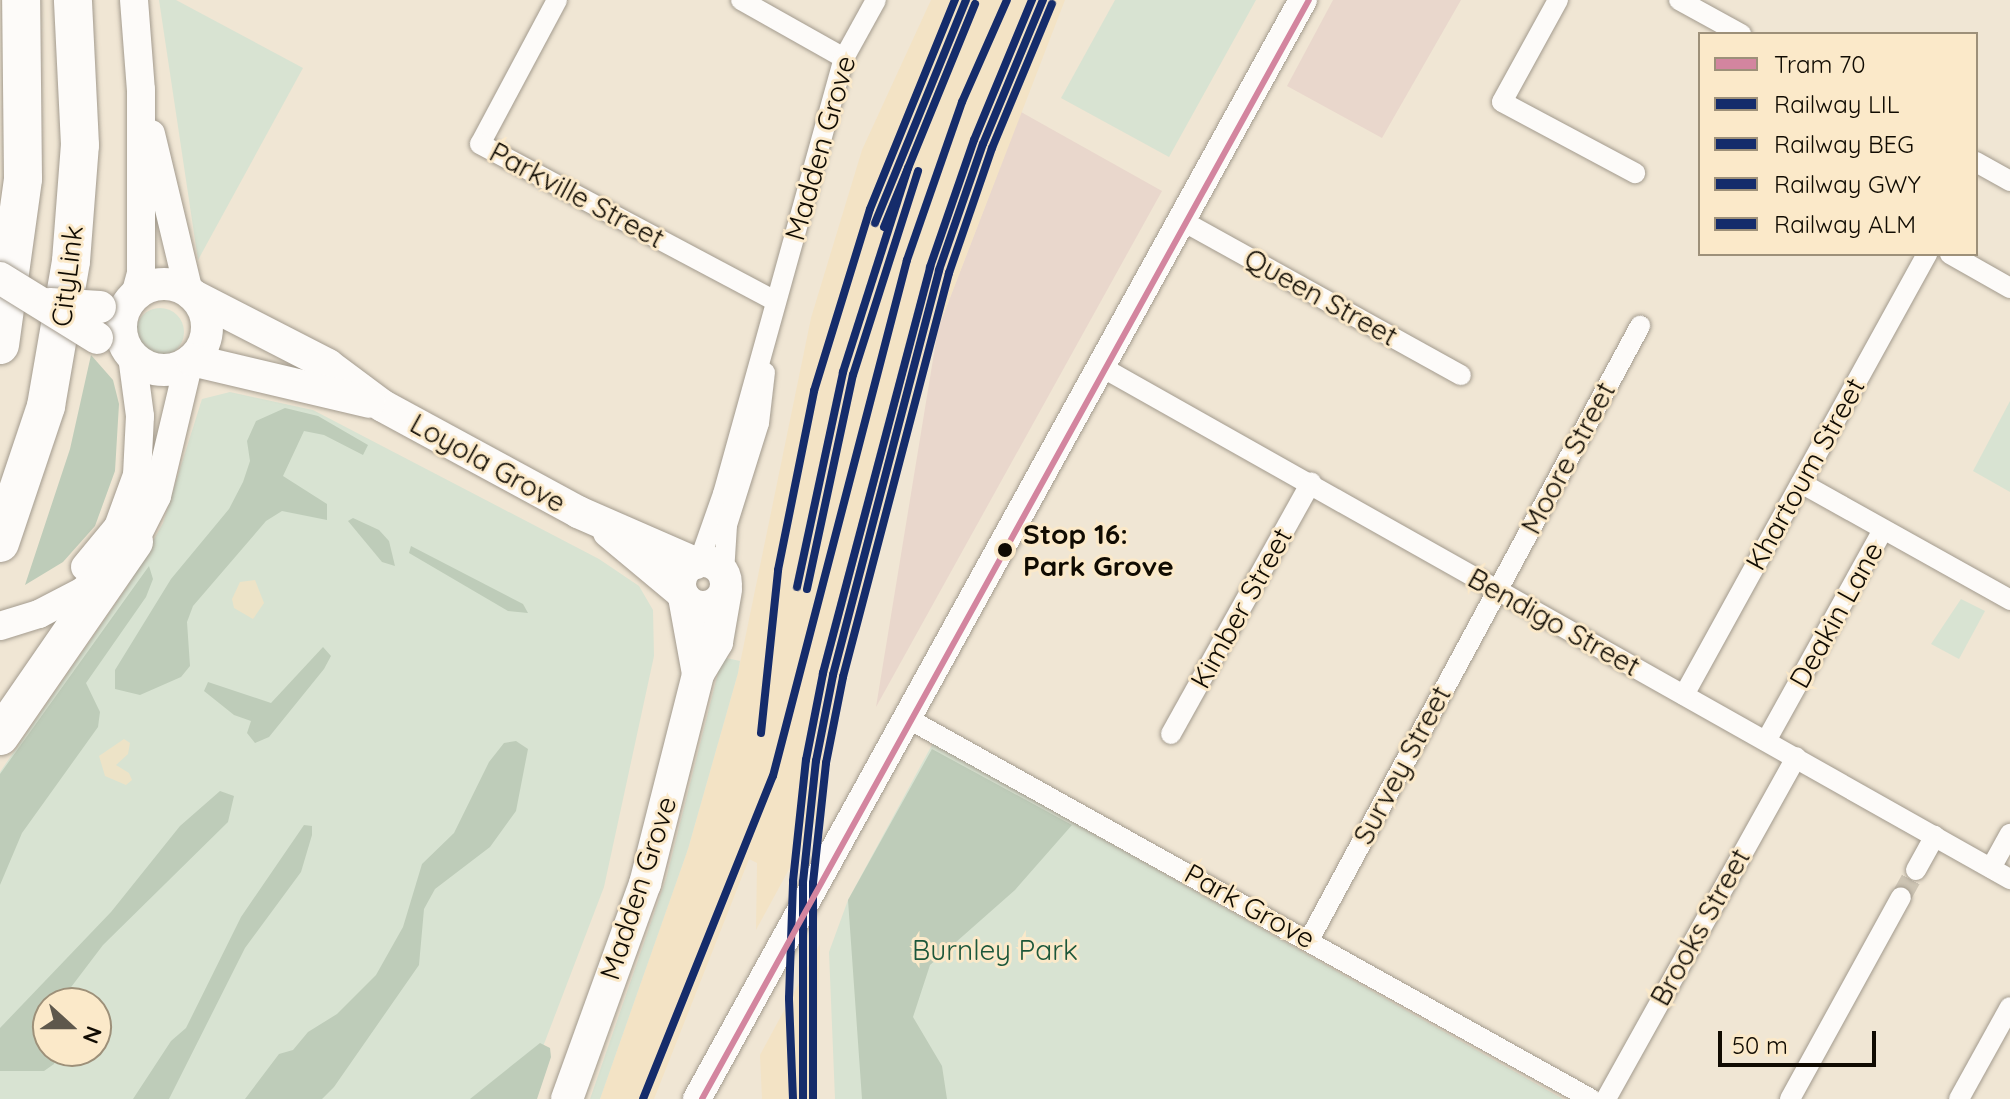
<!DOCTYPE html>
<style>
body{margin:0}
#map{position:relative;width:2010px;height:1099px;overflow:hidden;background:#f0e6d4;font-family:Quicksand,sans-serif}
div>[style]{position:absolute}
.commercial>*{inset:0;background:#e9d7cc}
.built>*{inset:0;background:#f3e3c5}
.green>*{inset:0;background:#d8e3d2}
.round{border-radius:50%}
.forest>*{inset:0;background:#beccb9}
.sand>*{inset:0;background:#ede3c7}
.street-tunnel>*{height:20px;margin-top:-10px;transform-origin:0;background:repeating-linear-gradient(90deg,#cec5b4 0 20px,transparent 0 30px)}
.roads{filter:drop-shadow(0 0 2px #a39b8e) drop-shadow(0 0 2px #a39b8e)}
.street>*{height:20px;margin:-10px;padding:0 10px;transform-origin:10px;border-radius:10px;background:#fdfbf9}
.secondary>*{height:28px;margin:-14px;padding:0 14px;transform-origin:14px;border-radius:14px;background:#fdfbf9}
.primary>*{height:32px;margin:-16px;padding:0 16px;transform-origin:16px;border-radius:16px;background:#fdfbf9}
.primary>.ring{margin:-16px;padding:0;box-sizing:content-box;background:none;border:32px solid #fdfbf9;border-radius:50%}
.highway>*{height:38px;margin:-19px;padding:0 19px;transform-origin:19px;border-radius:19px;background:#fdfbf9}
.bridges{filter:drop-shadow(0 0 2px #a39b8e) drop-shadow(0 0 2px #a39b8e)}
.primary-bridge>*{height:32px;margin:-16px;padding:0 16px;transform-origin:16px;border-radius:16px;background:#fdfbf9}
.rail-1>*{height:8px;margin:-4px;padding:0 4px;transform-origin:4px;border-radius:4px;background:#152c6b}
.rail-2>*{height:8px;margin:-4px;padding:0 4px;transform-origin:4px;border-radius:4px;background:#152c6b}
.rail-3>*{height:8px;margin:-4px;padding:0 4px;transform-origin:4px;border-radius:4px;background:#152c6b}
.rail-4>*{height:8px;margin:-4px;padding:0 4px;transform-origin:4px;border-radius:4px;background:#152c6b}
.tram-1>*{height:6px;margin:-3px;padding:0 3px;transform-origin:3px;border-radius:3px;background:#d3859f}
.dots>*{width:22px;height:22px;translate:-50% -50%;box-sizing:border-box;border:4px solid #fbe9c9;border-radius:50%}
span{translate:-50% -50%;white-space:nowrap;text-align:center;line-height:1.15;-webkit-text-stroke:6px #fbe9c9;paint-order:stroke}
.street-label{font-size:28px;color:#100b02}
.stop-label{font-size:28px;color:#100b02;font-weight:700}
.left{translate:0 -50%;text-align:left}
.park-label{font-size:28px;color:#1c573a}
.legend{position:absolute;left:1698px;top:32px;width:280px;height:224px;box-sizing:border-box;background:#fbe9c9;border:2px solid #9d9079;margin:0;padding:10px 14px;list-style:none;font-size:24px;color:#100b02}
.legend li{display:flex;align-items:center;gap:16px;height:40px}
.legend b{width:40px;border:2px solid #9d9079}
.north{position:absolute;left:32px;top:987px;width:80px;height:80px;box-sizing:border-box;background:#fbe9c9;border:2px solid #9d9079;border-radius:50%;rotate:111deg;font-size:22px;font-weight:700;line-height:32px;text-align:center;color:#100b02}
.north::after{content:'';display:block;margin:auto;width:28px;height:36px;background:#5e584c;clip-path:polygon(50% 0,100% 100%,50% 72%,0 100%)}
.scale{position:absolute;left:1718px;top:1031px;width:158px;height:36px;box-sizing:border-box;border:4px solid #100b02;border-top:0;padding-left:10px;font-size:24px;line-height:28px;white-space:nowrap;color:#100b02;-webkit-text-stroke:6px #fbe9c9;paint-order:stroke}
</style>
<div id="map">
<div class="commercial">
<div style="clip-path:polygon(1333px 0,1461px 0,1382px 138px,1287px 86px)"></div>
<div style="clip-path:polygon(1021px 112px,1162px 191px,876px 707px,938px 329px)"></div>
</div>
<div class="built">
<div style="clip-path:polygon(931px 0,1065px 0,938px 329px,845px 669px,818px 816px,756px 930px,757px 863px,749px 859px,654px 1099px,600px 1099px,688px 849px,738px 673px,811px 318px,862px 150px)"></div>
<div style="clip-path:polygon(820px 944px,815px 1099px,762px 1099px,760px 1055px)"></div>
</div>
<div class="green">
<div style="clip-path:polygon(159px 0,176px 0,303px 68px,198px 260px)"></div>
<div style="clip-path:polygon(1115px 0,1256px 0,1169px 157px,1061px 98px)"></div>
<div class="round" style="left:136px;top:308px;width:48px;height:48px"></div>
<div style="clip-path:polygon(evenodd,230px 392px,313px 410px,599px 559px,639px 586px,653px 610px,654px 656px,604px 887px,523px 1099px,0 1099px,0 772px,127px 587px,163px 523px,202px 399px,230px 392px,48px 1003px,96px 1003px,96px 1051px,48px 1051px,48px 1003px)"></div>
<div style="clip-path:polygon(2010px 401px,2010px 492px,1973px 471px)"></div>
<div style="clip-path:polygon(1961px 599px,1985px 611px,1959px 659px,1931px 644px)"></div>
<div style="clip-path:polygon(722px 657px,740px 661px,738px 673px,688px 849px,600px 1099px,590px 1099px,666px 879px)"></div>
<div style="clip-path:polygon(933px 743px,1563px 1099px,835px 1099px,829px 952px,848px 900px)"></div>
</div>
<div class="forest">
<div style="clip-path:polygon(91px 355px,113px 380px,119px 404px,115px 471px,95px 526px,63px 562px,25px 585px,70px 449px)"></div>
<div style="clip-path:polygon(285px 408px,318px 416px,368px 445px,363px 455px,324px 435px,304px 431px,283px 476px,327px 504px,327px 520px,282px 511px,266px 521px,193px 606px,187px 622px,190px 666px,181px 677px,140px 695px,115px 689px,115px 670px,171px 579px,229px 509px,243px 482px,250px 461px,247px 441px,256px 421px)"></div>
<div style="clip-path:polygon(353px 518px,379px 530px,389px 541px,395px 566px,382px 562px,348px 521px)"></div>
<div style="clip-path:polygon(411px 546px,523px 604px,528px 613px,508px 611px,409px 553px)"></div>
<div style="clip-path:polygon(149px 566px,153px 579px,146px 597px,86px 683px,100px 712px,98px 727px,22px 833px,0 885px,0 774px)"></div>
<div style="clip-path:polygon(323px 647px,331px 656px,324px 669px,269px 737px,255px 743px,247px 733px,251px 721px,234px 715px,204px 691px,208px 682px,271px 703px)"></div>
<div style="clip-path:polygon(516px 741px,528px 749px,516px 811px,490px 847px,435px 889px,424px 909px,419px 965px,334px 1087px,322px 1099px,245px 1099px,279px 1054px,293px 1050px,308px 1032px,337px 1014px,376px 975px,403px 927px,422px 864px,454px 833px,489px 762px,504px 743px)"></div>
<div style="clip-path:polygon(932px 749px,1072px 825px,1015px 890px,930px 965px,913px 1017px,942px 1066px,947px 1099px,862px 1099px,848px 900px)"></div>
<div style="clip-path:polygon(220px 791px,234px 796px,228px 822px,103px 945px,59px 1003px,48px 1003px,48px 1051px,58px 1051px,54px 1064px,44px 1071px,0 1071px,0 1028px,111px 912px,180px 826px)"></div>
<div style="clip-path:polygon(304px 825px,312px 826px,312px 835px,301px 872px,245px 948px,169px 1099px,133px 1099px,171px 1041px,186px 1028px,241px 917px)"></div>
<div style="clip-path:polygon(540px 1043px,550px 1048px,551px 1057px,537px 1099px,470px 1099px)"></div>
</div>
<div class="sand">
<div style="clip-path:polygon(255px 580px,264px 603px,253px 619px,234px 608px,232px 599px,240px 582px)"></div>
<div style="clip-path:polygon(124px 739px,130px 743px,128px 754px,116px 765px,129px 773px,132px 780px,126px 785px,105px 776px,99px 756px)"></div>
</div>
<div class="street-tunnel">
<div style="left:1901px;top:897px;width:31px;rotate:-61deg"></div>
</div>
<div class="roads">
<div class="street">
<div style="left:557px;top:0;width:163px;rotate:118.1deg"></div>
<div style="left:480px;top:144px;width:334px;rotate:28deg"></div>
<div style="left:741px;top:0;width:118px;rotate:29.4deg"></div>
<div style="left:1558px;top:0;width:116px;rotate:118.8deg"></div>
<div style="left:1502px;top:102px;width:151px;rotate:28.1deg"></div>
<div style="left:1679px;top:0;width:71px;rotate:28.7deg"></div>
<div style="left:1976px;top:162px;width:39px;rotate:29deg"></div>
<div style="left:1181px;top:220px;width:320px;rotate:29deg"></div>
<div style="left:1950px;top:254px;width:69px;rotate:29.5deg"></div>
<div style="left:1098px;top:365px;width:1047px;rotate:29.41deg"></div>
<div style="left:1801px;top:483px;width:240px;rotate:29.2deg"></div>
<div style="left:699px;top:562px;width:72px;rotate:-70.6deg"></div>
<div style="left:723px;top:494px;width:452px;rotate:-74.5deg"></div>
<div style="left:844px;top:58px;width:66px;rotate:-61.1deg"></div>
<div style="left:724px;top:573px;width:48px;rotate:-86.4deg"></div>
<div style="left:727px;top:525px;width:107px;rotate:-72.6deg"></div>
<div style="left:759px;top:423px;width:51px;rotate:-83.3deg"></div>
<div style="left:1684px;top:695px;width:504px;rotate:-61.14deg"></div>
<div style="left:907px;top:718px;width:783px;rotate:29.12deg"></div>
<div style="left:1171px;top:734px;width:288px;rotate:-60.9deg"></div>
<div style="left:1766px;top:741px;width:241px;rotate:-61deg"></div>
<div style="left:1991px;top:868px;width:39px;rotate:-61deg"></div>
<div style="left:1916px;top:870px;width:39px;rotate:-61deg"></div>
<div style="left:1309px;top:940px;width:698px;rotate:-61.67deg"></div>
<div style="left:1606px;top:1099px;width:391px;rotate:-60.9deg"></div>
<div style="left:1790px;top:1099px;width:230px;rotate:-61.2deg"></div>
<div style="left:1959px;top:1099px;width:105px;rotate:-61deg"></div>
</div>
<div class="secondary">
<div style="left:134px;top:0;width:90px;rotate:85.6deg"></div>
<div style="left:141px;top:90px;width:183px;rotate:90deg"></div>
<div style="left:141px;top:273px;width:24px;rotate:105deg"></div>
<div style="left:151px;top:134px;width:163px;rotate:76.5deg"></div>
<div style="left:85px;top:567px;width:52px;rotate:-50.5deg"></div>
<div style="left:118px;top:527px;width:55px;rotate:-69.9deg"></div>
<div style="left:137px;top:475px;width:59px;rotate:-87.1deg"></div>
<div style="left:140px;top:416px;width:61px;rotate:-97.6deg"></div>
<div style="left:0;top:626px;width:41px;rotate:-17.1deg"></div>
<div style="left:39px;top:614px;width:50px;rotate:-27.6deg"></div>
<div style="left:83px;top:591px;width:71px;rotate:-43.9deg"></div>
<div style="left:134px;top:542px;width:51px;rotate:-63.4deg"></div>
<div style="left:157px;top:496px;width:138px;rotate:-76.6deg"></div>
<div style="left:697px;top:1099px;width:1255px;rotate:-61.13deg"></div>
</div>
<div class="primary">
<div class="ring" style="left:121px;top:284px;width:54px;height:54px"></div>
<div style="left:194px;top:296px;width:151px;rotate:27.2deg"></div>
<div style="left:328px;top:365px;width:69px;rotate:36.7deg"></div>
<div style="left:383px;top:406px;width:222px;rotate:28.5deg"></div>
<div style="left:578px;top:512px;width:128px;rotate:23.6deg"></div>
<div style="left:192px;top:360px;width:182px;rotate:13.3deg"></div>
<div style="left:609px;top:532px;width:94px;rotate:39.8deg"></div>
<div class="ring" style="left:680px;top:561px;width:14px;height:14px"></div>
<div style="left:684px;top:597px;width:78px;rotate:79.7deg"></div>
<div style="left:567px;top:1099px;width:229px;rotate:-70.1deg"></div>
<div style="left:645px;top:884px;width:217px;rotate:-75.8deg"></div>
<div style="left:698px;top:674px;width:37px;rotate:-59deg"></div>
<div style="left:717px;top:642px;width:53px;rotate:-80.2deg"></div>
</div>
<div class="highway">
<div style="left:0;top:345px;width:168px;rotate:-82.1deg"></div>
<div style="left:23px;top:179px;width:179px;rotate:-90.6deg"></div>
<div style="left:0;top:543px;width:145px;rotate:-71.4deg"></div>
<div style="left:46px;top:406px;width:147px;rotate:-80.2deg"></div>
<div style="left:71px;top:261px;width:116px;rotate:-85.6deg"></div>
<div style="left:80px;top:145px;width:145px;rotate:-92.8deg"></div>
<div style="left:0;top:736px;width:236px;rotate:-55.4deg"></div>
</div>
</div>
<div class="bridges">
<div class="primary-bridge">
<div style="left:0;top:278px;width:114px;rotate:31.7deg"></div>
<div style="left:50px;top:304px;width:50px;rotate:3.4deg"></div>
</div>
</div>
<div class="rail-1">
<div style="left:875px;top:223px;width:241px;rotate:-67.8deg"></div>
<div style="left:797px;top:587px;width:220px;rotate:-77.9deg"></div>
<div style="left:843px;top:372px;width:214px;rotate:-72.3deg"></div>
<div style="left:803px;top:1099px;width:217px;rotate:-90deg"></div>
<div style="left:803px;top:882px;width:122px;rotate:-83.9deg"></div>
<div style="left:816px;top:761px;width:88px;rotate:-78.8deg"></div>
<div style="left:833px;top:675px;width:419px;rotate:-75.3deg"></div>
<div style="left:939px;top:270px;width:133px;rotate:-70.8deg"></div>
<div style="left:983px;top:144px;width:156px;rotate:-67.4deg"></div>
</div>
<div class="rail-2">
<div style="left:884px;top:227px;width:241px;rotate:-67.8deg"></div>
<div style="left:807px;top:589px;width:219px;rotate:-77.9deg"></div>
<div style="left:853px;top:375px;width:214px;rotate:-72.3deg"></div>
<div style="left:813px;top:1099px;width:216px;rotate:-90deg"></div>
<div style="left:813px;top:883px;width:121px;rotate:-83.8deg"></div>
<div style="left:826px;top:763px;width:88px;rotate:-78.8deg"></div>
<div style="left:843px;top:677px;width:418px;rotate:-75.3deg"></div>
<div style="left:949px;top:273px;width:132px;rotate:-71deg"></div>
<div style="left:992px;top:148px;width:156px;rotate:-67.4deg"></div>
</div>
<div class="rail-3">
<div style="left:643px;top:1099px;width:348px;rotate:-68.1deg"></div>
<div style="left:773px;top:776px;width:533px;rotate:-75.44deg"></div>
<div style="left:907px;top:260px;width:167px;rotate:-70.8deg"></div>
<div style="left:962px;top:102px;width:111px;rotate:-66.2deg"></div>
</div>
<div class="rail-4">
<div style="left:761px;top:733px;width:164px;rotate:-84deg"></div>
<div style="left:778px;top:570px;width:183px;rotate:-78.6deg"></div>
<div style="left:814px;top:391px;width:190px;rotate:-72.9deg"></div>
<div style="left:870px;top:209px;width:226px;rotate:-67.9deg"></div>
<div style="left:793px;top:1099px;width:101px;rotate:-92.3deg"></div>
<div style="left:789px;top:998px;width:117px;rotate:-88deg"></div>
<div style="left:793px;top:881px;width:122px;rotate:-83.9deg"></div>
<div style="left:806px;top:760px;width:89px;rotate:-78.9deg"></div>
<div style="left:823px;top:673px;width:420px;rotate:-75.2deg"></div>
<div style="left:930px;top:267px;width:134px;rotate:-70.9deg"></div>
<div style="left:974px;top:140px;width:152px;rotate:-67.5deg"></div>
</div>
<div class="tram-1">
<div style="left:702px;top:1099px;width:1255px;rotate:-61.09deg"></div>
</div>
<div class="dots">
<div style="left:1005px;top:550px;background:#100b02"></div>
</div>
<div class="street-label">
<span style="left:820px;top:148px;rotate:-74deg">Madden Grove</span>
<span style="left:577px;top:195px;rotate:28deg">Parkville Street</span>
<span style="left:67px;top:276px;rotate:-83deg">CityLink</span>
<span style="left:1321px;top:297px;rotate:29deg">Queen Street</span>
<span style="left:1568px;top:458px;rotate:-62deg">Moore Street</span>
<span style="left:488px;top:463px;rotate:29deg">Loyola Grove</span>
<span style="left:1805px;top:474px;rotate:-61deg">Khartoum Street</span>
<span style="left:1241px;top:608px;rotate:-61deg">Kimber Street</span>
<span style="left:1836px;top:615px;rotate:-61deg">Deakin Lane</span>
<span style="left:1554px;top:622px;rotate:29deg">Bendigo Street</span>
<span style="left:1402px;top:765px;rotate:-62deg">Survey Street</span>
<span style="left:638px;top:888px;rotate:-72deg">Madden Grove</span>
<span style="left:1250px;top:906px;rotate:29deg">Park Grove</span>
<span style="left:1700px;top:927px;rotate:-61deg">Brooks Street</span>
</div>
<div class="stop-label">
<span class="left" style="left:1023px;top:550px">Stop 16:<br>Park Grove</span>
</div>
<div class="park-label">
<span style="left:995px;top:950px">Burnley Park</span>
</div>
<ul class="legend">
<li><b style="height:10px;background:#d3859f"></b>Tram 70</li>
<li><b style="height:10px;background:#152c6b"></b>Railway LIL</li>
<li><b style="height:10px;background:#152c6b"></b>Railway BEG</li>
<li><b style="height:10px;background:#152c6b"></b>Railway GWY</li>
<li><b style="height:10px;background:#152c6b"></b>Railway ALM</li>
</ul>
<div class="north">N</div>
<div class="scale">50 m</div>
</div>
